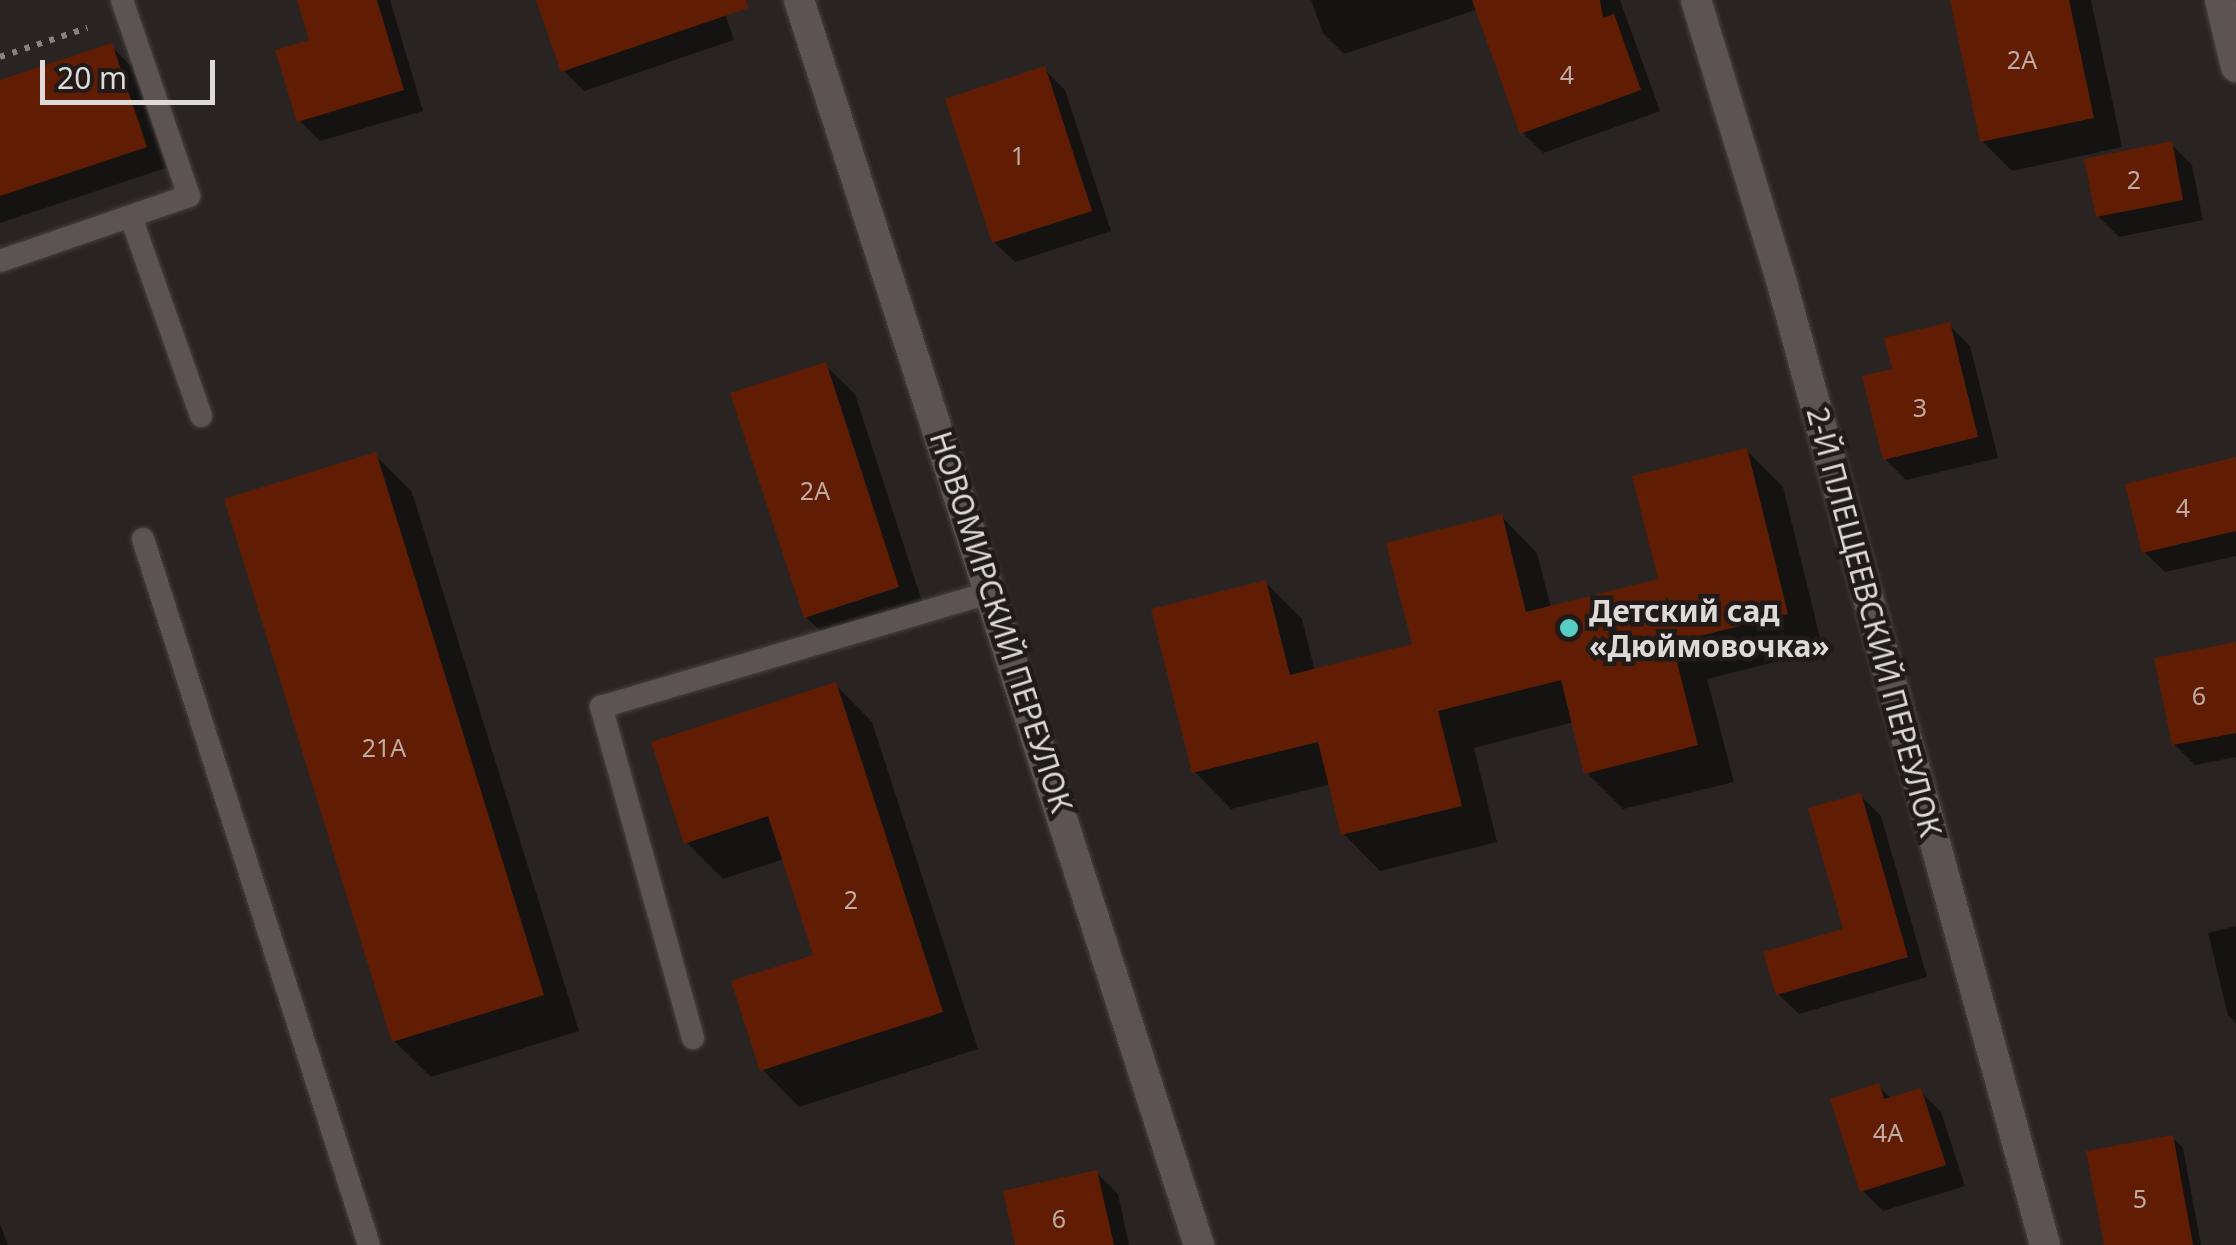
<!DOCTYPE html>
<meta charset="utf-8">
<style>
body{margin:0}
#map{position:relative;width:2236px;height:1245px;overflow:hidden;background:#292422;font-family:"Noto Sans",sans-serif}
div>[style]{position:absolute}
.shadow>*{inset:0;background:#0007}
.building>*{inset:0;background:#611d04}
.path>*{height:6px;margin-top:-3px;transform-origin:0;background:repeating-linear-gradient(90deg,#878281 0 5px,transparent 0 13px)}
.roads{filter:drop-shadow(0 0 2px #474241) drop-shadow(0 0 2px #474241)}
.lane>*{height:22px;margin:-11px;padding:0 11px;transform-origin:11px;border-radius:11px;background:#5b5452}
.street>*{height:30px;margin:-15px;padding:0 15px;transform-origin:15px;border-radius:15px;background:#5b5452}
.dots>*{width:28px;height:28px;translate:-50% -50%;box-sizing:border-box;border:5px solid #201a18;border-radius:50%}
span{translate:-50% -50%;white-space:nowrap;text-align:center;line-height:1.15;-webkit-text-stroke:9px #201a18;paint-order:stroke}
.number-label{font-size:25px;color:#bfaba4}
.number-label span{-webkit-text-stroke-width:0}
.poi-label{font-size:30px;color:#dedad9;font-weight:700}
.left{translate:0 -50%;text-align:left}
.street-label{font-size:30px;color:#dedad9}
.scale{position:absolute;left:40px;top:60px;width:175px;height:45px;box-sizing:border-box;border:5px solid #dedad9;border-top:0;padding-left:12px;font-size:30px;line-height:35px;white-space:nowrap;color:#dedad9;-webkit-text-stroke:8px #201a18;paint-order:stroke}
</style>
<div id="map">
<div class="shadow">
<div style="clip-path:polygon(299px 0,390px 0,423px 111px,320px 141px,299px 120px,312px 41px)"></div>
<div style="clip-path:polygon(539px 0,720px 0,734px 40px,584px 91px,563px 70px)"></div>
<div style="clip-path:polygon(1311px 0,1620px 0,1660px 111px,1543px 153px,1522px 132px,1478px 9px,1344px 54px,1323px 33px)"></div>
<div style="clip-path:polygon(1952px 0,2091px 0,2122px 147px,2012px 171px,1982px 141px)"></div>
<div style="clip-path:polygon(111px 46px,132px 67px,166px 168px,0 223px,0 83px)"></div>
<div style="clip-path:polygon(1044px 69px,1065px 90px,1111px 231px,1015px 262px,994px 242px)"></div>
<div style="clip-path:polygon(2171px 144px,2192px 165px,2203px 220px,2119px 237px,2098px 216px)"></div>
<div style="clip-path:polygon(1949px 325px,1970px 346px,1998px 458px,1906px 480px,1885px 459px,1895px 371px)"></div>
<div style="clip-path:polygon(825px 365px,855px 394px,927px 617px,836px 647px,806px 617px)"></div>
<div style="clip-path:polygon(1746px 450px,1783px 487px,1823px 650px,1707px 679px,1734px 782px,1623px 809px,1586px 772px,1574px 722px,1474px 748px,1497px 842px,1380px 871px,1344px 834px,1331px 784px,1231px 809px,1195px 772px,1265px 582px,1302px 619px,1315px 671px,1415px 646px,1501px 516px,1537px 553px,1551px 608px,1661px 581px)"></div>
<div style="clip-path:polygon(375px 455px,412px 492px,579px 1031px,431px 1077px,394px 1041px)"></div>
<div style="clip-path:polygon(2236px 463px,2236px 556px,2165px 572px,2144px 552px)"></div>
<div style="clip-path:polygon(2236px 645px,2236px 757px,2195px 765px,2174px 744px)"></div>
<div style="clip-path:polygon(836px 685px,872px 722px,978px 1049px,799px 1107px,763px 1070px,816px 956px,784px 859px,723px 879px,686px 842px)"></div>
<div style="clip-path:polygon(1860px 795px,1881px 816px,1927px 977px,1799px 1014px,1778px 994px,1846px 930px)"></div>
<div style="clip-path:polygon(2236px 926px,2236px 1023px,2228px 1015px,2208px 933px)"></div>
<div style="clip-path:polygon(1878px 1086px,1892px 1099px,1920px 1091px,1941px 1112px,1965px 1186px,1883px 1211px,1862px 1190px)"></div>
<div style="clip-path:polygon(2173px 1138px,2183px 1148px,2201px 1245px,2106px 1245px)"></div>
<div style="clip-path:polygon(1097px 1173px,1118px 1194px,1129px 1245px,1018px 1245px)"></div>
<div style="clip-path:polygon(0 1224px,8px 1245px,0 1245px)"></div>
</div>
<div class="building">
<div style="clip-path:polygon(297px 0,377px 0,404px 90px,297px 122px,275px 50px,309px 40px)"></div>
<div style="clip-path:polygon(536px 0,746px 0,748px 8px,561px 72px)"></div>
<div style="clip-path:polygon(1472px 0,1600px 0,1603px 18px,1614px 14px,1641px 90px,1520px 134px)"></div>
<div style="clip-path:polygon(1950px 0,2069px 0,2094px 118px,1980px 142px)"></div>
<div style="clip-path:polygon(112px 43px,147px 147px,0 196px,0 80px)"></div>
<div style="clip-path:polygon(1045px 66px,1092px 211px,992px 243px,945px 99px)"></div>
<div style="clip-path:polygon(2172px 141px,2183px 200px,2096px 217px,2084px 159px)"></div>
<div style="clip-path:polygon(1950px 322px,1978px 437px,1883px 460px,1862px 376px,1892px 369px,1884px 338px)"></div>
<div style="clip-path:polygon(826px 362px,899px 587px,804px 618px,730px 393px)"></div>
<div style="clip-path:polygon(1747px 448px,1788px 614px,1672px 643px,1698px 745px,1584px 774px,1561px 680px,1438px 711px,1462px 806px,1341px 835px,1318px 742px,1192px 773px,1151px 609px,1266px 580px,1290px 675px,1412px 644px,1386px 543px,1502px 514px,1526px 612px,1658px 579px,1632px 476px)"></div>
<div style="clip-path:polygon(376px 452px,544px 995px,392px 1042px,224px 499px)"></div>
<div style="clip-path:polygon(2236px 457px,2236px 531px,2142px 553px,2125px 484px)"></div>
<div style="clip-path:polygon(2236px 642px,2236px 733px,2172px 745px,2154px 658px)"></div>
<div style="clip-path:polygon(836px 682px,943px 1012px,760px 1071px,731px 981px,813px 955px,768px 816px,684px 844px,651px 742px)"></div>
<div style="clip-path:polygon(1861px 793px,1908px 957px,1776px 995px,1763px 952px,1843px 929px,1808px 808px)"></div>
<div style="clip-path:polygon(1879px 1083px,1884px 1099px,1921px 1088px,1946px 1165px,1860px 1192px,1830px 1099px)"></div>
<div style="clip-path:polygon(2173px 1135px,2193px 1245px,2104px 1245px,2086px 1151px)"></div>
<div style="clip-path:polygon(1097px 1170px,1114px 1245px,1015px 1245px,1003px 1191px)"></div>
</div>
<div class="path">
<div style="left:0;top:57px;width:92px;rotate:-18.4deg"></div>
</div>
<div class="roads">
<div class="lane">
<div style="left:131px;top:217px;width:211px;rotate:70.6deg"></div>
<div style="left:0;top:261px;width:200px;rotate:-19deg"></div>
<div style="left:189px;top:196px;width:207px;rotate:-108.9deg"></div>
<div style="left:143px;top:539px;width:741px;rotate:72.25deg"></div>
<div style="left:693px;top:1038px;width:344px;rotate:-105.5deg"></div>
<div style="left:601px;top:707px;width:408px;rotate:-16.4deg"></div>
</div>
<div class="street">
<div style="left:799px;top:0;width:1308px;rotate:72.19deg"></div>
<div style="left:1696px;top:0;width:300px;rotate:73.1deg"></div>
<div style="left:1783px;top:287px;width:993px;rotate:74.7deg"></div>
<div style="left:2220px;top:0;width:69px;rotate:76.6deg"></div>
</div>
</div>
<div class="dots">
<div style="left:1569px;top:628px;background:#55cec4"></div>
</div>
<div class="number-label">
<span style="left:2022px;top:59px">2А</span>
<span style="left:1567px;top:74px">4</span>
<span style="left:1018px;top:155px">1</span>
<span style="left:2134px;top:179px">2</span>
<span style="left:1920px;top:407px">3</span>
<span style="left:815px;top:490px">2А</span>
<span style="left:2183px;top:507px">4</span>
<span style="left:2199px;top:695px">6</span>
<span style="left:384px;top:747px">21А</span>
<span style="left:851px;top:899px">2</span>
<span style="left:1888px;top:1132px">4А</span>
<span style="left:2140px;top:1198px">5</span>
<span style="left:1059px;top:1218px">6</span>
</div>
<div class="poi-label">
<span class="left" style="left:1589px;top:628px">Детский сад<br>«Дюймовочка»</span>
</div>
<div class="street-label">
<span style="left:1001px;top:622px;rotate:72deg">НОВОМИРСКИЙ ПЕРЕУЛОК</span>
<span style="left:1874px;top:622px;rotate:75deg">2-Й ПЛЕЩЕЕВСКИЙ ПЕРЕУЛОК</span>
</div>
<div class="scale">20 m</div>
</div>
